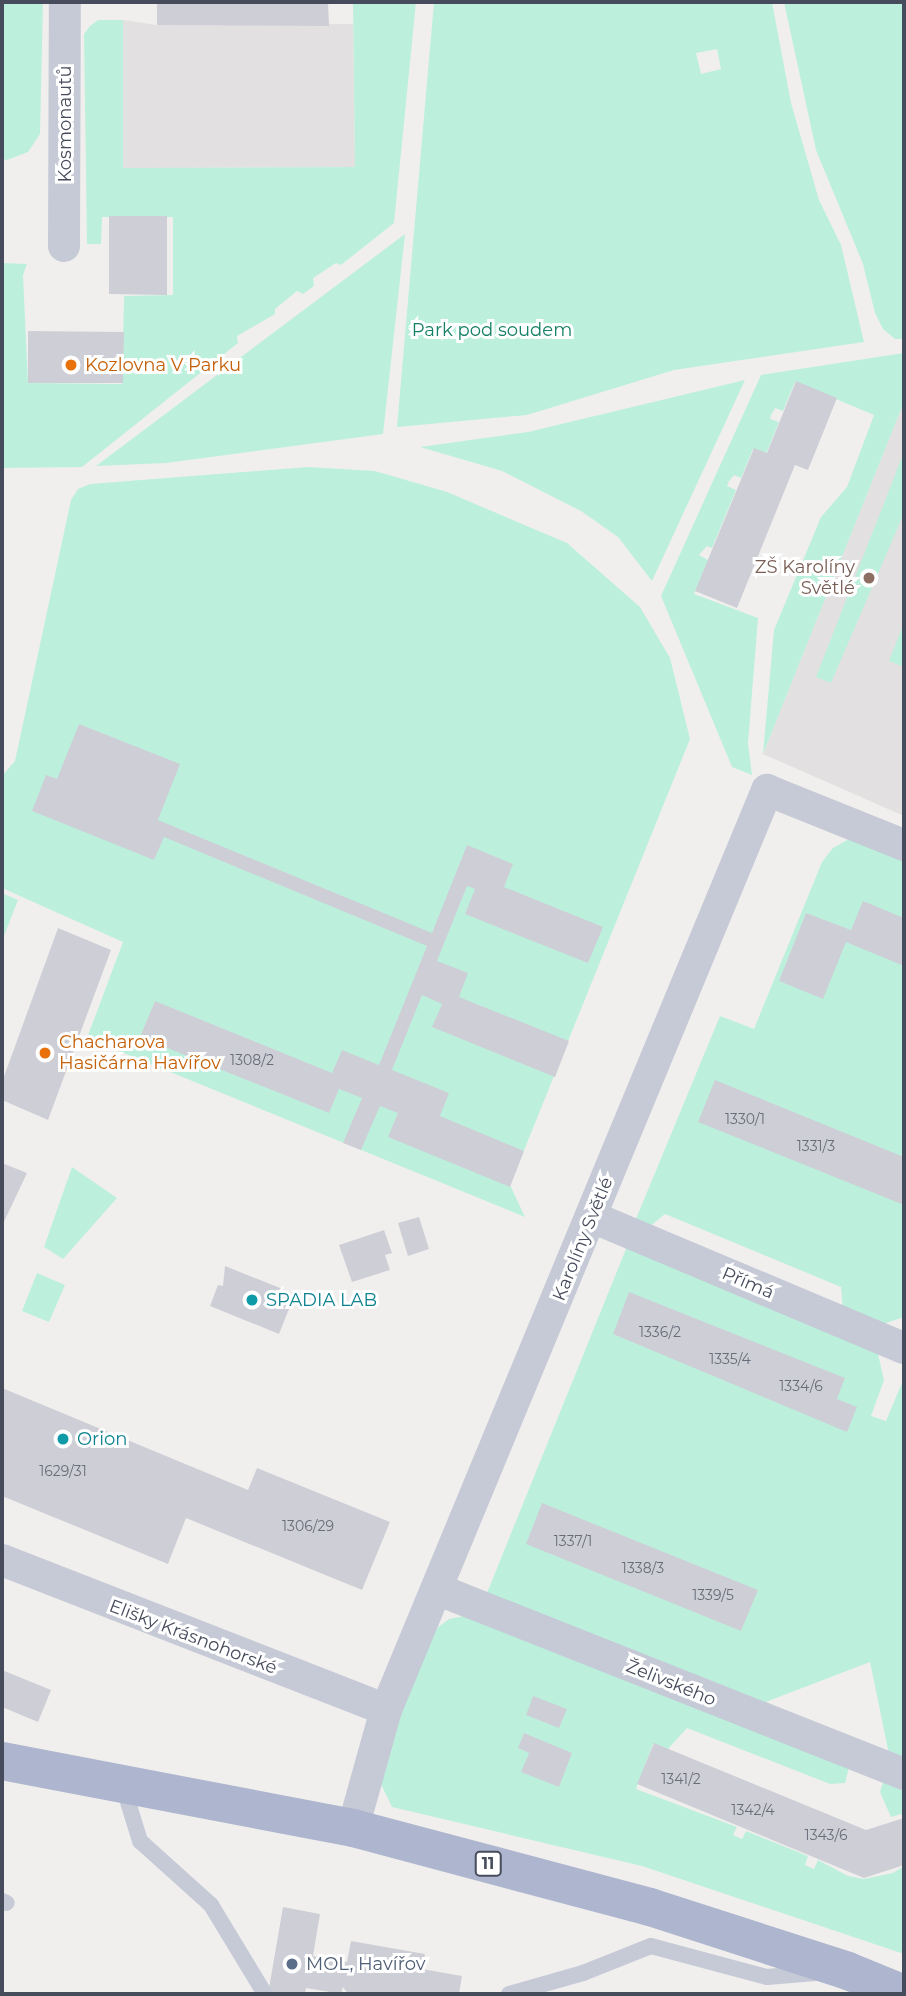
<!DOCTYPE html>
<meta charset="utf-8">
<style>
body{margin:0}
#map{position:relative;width:906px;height:1996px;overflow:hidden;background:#f1efee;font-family:Montserrat,sans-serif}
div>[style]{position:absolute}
.education>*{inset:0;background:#e2e0e0}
.green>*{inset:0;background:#bcf0dd}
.building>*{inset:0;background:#cecfd6}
.service>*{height:16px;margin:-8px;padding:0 8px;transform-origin:8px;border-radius:8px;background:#c5cad6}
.minor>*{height:32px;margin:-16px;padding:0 16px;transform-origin:16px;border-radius:16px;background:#c5cad6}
.primary>*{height:38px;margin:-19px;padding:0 19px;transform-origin:19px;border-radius:19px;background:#adb6ce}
.dots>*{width:19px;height:19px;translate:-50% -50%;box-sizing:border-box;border:4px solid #fff;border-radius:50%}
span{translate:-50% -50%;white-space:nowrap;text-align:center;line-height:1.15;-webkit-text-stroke:6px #fff;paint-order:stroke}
.number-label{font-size:14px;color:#686d7a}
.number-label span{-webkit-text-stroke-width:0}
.shield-label span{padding:2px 5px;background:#fff;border:2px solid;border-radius:5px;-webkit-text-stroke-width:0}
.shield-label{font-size:16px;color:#464c5c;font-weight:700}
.street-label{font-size:18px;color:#464c5c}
.park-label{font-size:18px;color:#158065}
.food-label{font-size:18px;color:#c56008}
.left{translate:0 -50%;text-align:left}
.education-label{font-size:18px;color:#785e54}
.right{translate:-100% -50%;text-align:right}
.culture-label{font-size:18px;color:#0d838f}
.service-label{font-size:18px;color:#4e5e75}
.frame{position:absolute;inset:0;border:4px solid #464c5c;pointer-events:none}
</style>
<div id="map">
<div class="education">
<div style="clip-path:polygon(123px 20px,157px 25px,353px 24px,355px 167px,123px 168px)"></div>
<div style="clip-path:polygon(904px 402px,904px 816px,763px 754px)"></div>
</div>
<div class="green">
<div style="clip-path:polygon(4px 2px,43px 2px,40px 134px,28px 152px,7px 160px,2px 159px)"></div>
<div style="clip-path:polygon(353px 2px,416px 2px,394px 223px,341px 265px,336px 263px,313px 278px,314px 286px,303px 294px,297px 291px,275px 309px,275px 314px,237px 336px,238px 343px,82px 467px,2px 468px,2px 263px,27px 264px,23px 275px,28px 383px,122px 384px,124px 296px,173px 295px,173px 217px,102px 217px,101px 244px,87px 244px,84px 34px,90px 26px,98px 20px,123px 20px,123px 168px,355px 167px)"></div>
<div style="clip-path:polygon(evenodd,434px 2px,772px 2px,791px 103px,819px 200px,841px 245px,864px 342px,674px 370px,527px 415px,397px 427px,434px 2px,717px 49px,721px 69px,701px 74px,696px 53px,717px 49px)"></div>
<div style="clip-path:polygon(784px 2px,904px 2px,904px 339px,895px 339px,883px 329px,875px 313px,863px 264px,816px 150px)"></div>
<div style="clip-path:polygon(405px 234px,383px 434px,166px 463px,96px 466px)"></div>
<div style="clip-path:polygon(904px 353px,904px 402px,763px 754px,774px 630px,821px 517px,847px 487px,874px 415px,795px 382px,783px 411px,775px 408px,771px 415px,770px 419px,779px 422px,766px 454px,753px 449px,741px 478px,734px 475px,729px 481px,727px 486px,736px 490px,712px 548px,707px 546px,699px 555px,708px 560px,694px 594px,758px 618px,748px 743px,752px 775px,732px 767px,661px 596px,761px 375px)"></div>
<div style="clip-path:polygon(745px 380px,652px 581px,618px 537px,581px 511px,502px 471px,420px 447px,528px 432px)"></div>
<div style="clip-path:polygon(904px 452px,904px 513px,831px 683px,816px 677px)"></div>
<div style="clip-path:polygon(308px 467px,375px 471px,447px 492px,567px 543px,640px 607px,670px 658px,690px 739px,510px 1185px,525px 1217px,87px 1038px,123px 942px,2px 888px,2px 776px,15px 761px,71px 500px,78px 489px,90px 484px)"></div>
<div style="clip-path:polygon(904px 623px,904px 667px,889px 661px)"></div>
<div style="clip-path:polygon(849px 839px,904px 854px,904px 1317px,877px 1326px,843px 1311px,841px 1287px,665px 1214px,643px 1232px,633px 1226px,720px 1016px,754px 1029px,822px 862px,833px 848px)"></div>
<div style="clip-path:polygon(2px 893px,18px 900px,2px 941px)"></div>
<div style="clip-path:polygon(72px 1167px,117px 1198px,63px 1259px,44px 1247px)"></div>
<div style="clip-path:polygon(628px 1244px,870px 1344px,878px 1354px,884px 1380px,871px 1416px,886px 1421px,904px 1378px,904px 1819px,901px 1814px,891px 1817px,880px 1792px,890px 1759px,870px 1662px,763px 1703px,487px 1593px)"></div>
<div style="clip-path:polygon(37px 1273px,65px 1285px,49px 1322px,22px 1311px)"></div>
<div style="clip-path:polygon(464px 1616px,849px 1767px,845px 1783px,830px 1784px,687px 1728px,667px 1750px,653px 1744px,636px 1789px,737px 1827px,733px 1835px,742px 1839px,746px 1831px,808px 1856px,805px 1865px,814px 1869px,818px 1860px,848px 1876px,864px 1879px,893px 1873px,904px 1866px,904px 1954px,642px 1866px,392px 1807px,376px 1774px,433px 1631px,449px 1619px)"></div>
</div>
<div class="building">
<div style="clip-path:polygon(2px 2px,4px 2px,4px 56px,2px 56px)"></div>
<div style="clip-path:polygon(157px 2px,328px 2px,329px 26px,157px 25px)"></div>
<div style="clip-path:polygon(109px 216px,167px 216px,167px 295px,109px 294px)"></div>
<div style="clip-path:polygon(28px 331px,124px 332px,123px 383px,28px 383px)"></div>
<div style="clip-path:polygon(796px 381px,837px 398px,808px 470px,795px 465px,737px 608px,695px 591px,754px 448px,767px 453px)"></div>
<div style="clip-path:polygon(79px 724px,180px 764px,158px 820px,432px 933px,467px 845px,513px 864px,504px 887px,603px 927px,588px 963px,465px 914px,475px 889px,467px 886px,437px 961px,468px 973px,459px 997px,569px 1041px,555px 1077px,432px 1027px,442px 1004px,422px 995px,392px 1070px,449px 1093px,440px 1116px,524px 1151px,510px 1187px,388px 1137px,398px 1113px,380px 1106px,361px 1150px,343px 1143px,362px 1098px,339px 1089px,329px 1113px,140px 1037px,155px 1001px,332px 1073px,342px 1050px,379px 1065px,427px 946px,164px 837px,154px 860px,32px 811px,46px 775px,57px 779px)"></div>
<div style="clip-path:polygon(863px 901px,904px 918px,904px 966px,846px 942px,823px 999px,779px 981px,806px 913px,851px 930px)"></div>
<div style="clip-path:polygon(58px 928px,111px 950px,48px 1120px,2px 1100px,2px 1082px)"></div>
<div style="clip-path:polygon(715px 1080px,904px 1157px,904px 1205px,698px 1122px)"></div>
<div style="clip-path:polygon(2px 1163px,27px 1173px,2px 1226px)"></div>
<div style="clip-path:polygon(419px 1217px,429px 1249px,408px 1256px,398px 1223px)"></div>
<div style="clip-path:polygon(384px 1230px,392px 1253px,385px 1255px,390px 1270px,352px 1282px,339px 1245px)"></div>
<div style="clip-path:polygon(225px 1266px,295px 1294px,279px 1334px,210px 1306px,218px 1285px,223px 1286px)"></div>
<div style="clip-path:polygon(629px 1292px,845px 1378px,837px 1399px,857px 1407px,847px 1432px,613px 1334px)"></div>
<div style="clip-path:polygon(2px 1388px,248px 1490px,257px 1468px,390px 1522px,362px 1590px,186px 1518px,168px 1564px,2px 1496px)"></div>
<div style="clip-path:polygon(542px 1503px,758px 1590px,741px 1631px,526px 1544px)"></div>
<div style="clip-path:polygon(2px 1670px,51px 1690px,38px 1722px,2px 1707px)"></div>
<div style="clip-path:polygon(533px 1696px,567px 1709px,559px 1728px,526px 1715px)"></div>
<div style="clip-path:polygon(524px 1733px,572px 1753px,559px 1787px,521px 1772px,529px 1753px,518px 1748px)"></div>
<div style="clip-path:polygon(654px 1743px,866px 1830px,904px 1818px,904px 1865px,864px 1878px,637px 1784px)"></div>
<div style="clip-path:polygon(283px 1907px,320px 1914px,313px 1956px,347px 1962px,351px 1941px,425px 1954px,422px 1969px,462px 1976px,459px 1994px,348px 1994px,343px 1987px,341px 1994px,306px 1988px,305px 1994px,268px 1994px)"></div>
</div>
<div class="service">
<div style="left:123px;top:1786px;width:58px;rotate:72.8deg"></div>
<div style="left:140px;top:1841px;width:96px;rotate:42deg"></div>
<div style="left:211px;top:1905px;width:104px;rotate:58.8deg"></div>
<div style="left:2px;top:1901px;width:5px;rotate:22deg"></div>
<div style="left:509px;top:1994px;width:77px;rotate:-15.8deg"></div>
<div style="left:583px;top:1973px;width:73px;rotate:-21.7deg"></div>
<div style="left:651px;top:1946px;width:120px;rotate:15deg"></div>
<div style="left:767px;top:1977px;width:49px;rotate:-4.7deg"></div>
</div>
<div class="minor">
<div style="left:64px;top:246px;width:244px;rotate:-89.8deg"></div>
<div style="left:592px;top:1217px;width:338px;rotate:22.8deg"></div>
<div style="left:2px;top:1560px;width:412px;rotate:21.3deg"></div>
<div style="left:439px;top:1590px;width:500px;rotate:21.59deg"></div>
<div style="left:353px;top:1828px;width:123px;rotate:-74.4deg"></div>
<div style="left:386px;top:1710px;width:996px;rotate:-67.5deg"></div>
<div style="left:767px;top:790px;width:148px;rotate:21.9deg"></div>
</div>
<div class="primary">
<div style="left:2px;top:1761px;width:357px;rotate:10.8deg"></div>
<div style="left:353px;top:1828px;width:307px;rotate:14.9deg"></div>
<div style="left:650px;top:1907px;width:208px;rotate:17.9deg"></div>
<div style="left:848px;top:1971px;width:61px;rotate:22.3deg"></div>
</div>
<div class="dots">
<div style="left:71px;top:365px;background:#e8710a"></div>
<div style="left:869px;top:578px;background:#8d6e63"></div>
<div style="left:45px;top:1053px;background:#e8710a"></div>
<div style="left:252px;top:1300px;background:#0f9aa8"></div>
<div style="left:63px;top:1439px;background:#0f9aa8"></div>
<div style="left:292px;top:1964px;background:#5c6f8a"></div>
</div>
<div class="number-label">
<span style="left:252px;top:1060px">1308/2</span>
<span style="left:745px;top:1119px">1330/1</span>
<span style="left:816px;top:1146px">1331/3</span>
<span style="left:660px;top:1332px">1336/2</span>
<span style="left:730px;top:1359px">1335/4</span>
<span style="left:801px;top:1386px">1334/6</span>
<span style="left:63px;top:1471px">1629/31</span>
<span style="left:308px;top:1526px">1306/29</span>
<span style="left:573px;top:1541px">1337/1</span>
<span style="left:643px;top:1568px">1338/3</span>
<span style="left:713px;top:1595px">1339/5</span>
<span style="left:681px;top:1779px">1341/2</span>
<span style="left:753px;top:1810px">1342/4</span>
<span style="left:826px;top:1835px">1343/6</span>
</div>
<div class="shield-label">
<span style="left:488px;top:1864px">11</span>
</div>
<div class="street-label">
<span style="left:65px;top:124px;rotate:-90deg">Kosmonautů</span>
<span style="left:583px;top:1239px;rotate:-68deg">Karolíny Světlé</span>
<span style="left:748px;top:1283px;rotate:23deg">Přímá</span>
<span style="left:193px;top:1637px;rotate:21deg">Elišky Krásnohorské</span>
<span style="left:671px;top:1683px;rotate:22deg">Želivského</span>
</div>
<div class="park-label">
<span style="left:492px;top:330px">Park pod soudem</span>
</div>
<div class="food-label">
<span class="left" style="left:85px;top:365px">Kozlovna V Parku</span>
<span class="left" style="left:59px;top:1053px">Chacharova<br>Hasičárna Havířov</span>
</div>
<div class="education-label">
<span class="right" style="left:855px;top:578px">ZŠ Karolíny<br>Světlé</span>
</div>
<div class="culture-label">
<span class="left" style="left:266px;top:1300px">SPADIA LAB</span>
<span class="left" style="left:77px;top:1439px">Orion</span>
</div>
<div class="service-label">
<span class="left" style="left:306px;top:1964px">MOL, Havířov</span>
</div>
<div class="frame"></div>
</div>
